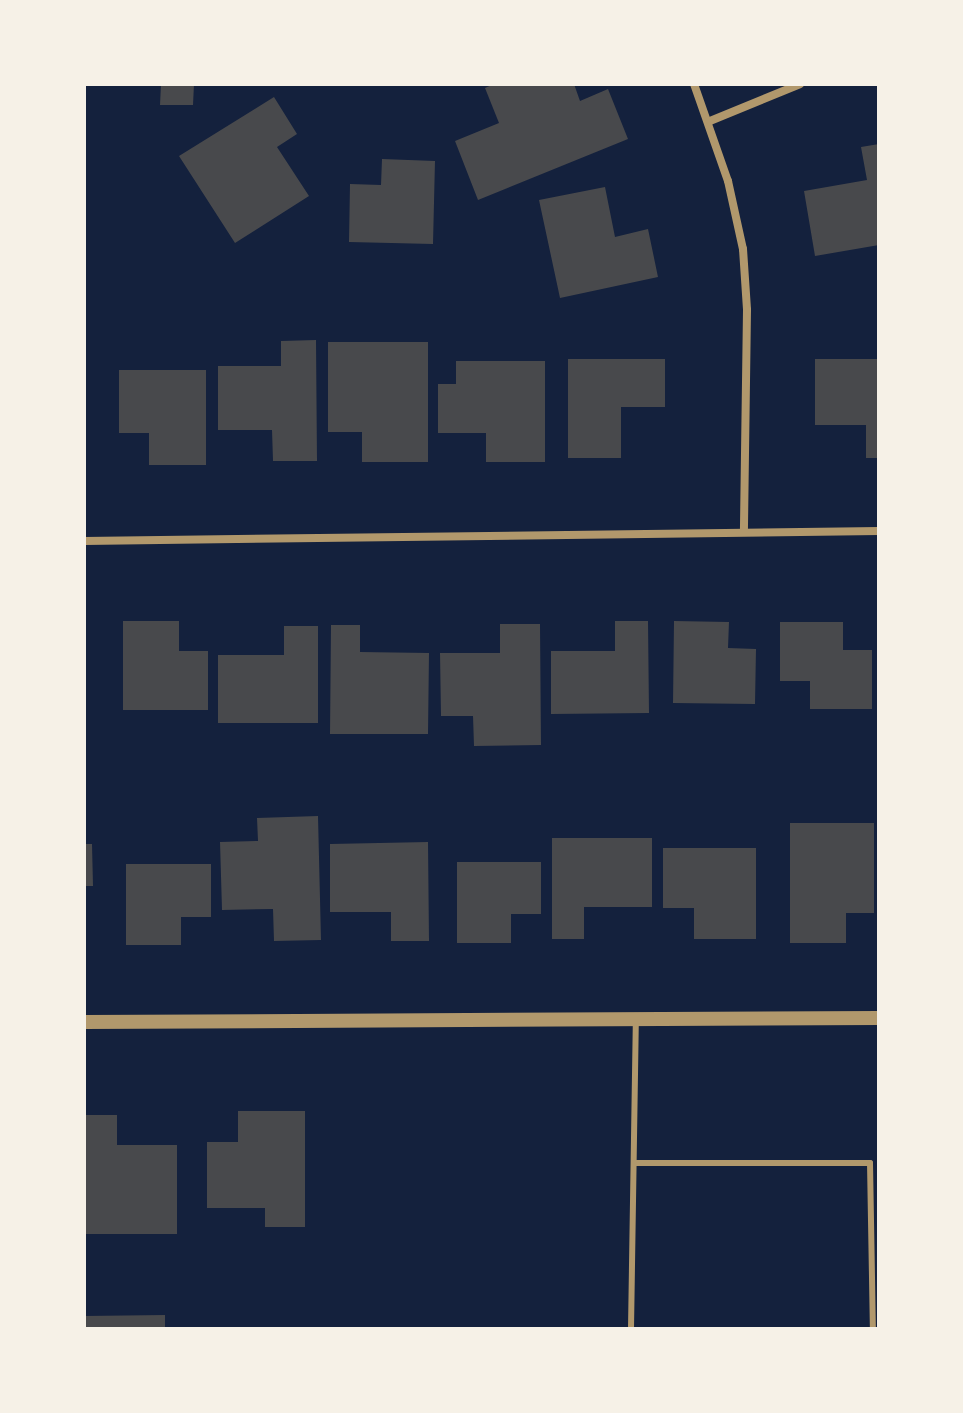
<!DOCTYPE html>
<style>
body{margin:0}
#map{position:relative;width:963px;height:1413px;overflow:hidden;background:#14213d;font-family:"Public Sans",sans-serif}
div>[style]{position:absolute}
.building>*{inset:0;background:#48494c}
.service>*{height:6px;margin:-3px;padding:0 3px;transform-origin:3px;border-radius:3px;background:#b1986c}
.minor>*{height:8px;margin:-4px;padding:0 4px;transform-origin:4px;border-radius:4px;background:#b1986c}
.tertiary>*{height:14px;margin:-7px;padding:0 7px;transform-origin:7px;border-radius:7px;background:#b1986c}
span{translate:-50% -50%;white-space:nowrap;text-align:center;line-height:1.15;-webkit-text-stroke:8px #f6f1e7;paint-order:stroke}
.frame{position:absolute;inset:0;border:86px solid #f6f1e7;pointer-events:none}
</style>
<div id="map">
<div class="building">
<div style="clip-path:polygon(161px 84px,194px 84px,193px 105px,160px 105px)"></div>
<div style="clip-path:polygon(494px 84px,574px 84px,580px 101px,608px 89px,628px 139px,478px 200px,455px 141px,499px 123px,485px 88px)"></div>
<div style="clip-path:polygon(274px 97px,297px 134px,277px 147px,309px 196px,235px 243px,179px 156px)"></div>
<div style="clip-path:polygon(879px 144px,879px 245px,815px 256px,804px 191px,867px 180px,861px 147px)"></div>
<div style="clip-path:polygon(382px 159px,435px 161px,433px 244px,349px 242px,350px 184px,381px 185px)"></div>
<div style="clip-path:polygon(605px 187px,615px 237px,648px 229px,658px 277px,560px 298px,539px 200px)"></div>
<div style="clip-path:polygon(316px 340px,317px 461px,273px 461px,272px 430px,218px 430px,218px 366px,281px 366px,281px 341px)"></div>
<div style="clip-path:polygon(328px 342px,428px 342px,428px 462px,362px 462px,362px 432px,328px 432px)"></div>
<div style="clip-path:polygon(568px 359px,665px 359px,665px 407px,621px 407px,621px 458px,568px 458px)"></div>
<div style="clip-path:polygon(815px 359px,879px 359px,879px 458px,866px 458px,866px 425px,815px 425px)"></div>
<div style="clip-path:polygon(456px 361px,545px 361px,545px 462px,486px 462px,486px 433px,438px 433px,438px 384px,456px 384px)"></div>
<div style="clip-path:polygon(119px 370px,206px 370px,206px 465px,149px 465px,149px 433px,119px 433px)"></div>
<div style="clip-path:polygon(123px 621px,179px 621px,179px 651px,208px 651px,208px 710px,123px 710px)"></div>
<div style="clip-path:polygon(615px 621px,648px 621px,649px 713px,551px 714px,551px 651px,615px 651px)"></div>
<div style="clip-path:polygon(674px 621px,729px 622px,728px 648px,756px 649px,755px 704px,673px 703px)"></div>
<div style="clip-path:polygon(780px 622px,843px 622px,843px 650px,872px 650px,872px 709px,810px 709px,810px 681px,780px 681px)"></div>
<div style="clip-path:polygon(500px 624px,540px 624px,541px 745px,474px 746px,473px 716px,441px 716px,440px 653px,500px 653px)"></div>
<div style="clip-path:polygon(331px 625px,360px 625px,360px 652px,429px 653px,428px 734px,330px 734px)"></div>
<div style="clip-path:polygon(284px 626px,318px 626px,318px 723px,218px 723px,218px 655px,284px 655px)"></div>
<div style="clip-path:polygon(318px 816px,321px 940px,274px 941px,273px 909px,222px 910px,220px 842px,258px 841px,257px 818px)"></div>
<div style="clip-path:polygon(790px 823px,874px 823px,874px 913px,846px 913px,846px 943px,790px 943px)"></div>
<div style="clip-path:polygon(552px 838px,652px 838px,652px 907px,584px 907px,584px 939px,552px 939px)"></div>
<div style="clip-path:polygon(428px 842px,429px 941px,391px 941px,391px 912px,330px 912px,330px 844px)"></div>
<div style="clip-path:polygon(84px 844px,92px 844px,93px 886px,84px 886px)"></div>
<div style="clip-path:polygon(663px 848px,756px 848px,756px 939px,694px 939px,694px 908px,663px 908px)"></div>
<div style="clip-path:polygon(457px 862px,541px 862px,541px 914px,511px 914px,511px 943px,457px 943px)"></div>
<div style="clip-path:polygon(126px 864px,211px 864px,211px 917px,181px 917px,181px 945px,126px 945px)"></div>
<div style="clip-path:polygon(238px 1111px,305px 1111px,305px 1227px,265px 1227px,265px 1208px,207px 1208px,207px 1142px,238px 1142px)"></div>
<div style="clip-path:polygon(84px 1115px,117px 1115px,117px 1145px,177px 1145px,177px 1234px,84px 1234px)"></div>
<div style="clip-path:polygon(165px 1315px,165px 1329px,84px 1329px,84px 1316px)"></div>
</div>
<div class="service">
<div style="left:634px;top:1163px;width:236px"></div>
<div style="left:870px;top:1163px;width:166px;rotate:89deg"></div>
<div style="left:631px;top:1329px;width:308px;rotate:-89.1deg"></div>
</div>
<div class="minor">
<div style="left:694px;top:84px;width:103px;rotate:70.7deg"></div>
<div style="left:728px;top:181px;width:70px;rotate:77.6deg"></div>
<div style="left:743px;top:249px;width:61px;rotate:86.2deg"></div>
<div style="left:747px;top:310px;width:220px;rotate:90.8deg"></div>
<div style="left:710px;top:121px;width:97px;rotate:-22.3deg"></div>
<div style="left:84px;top:541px;width:795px;rotate:-0.72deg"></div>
</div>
<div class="tertiary">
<div style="left:84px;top:1022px;width:795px;rotate:-0.29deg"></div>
</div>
<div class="frame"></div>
</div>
